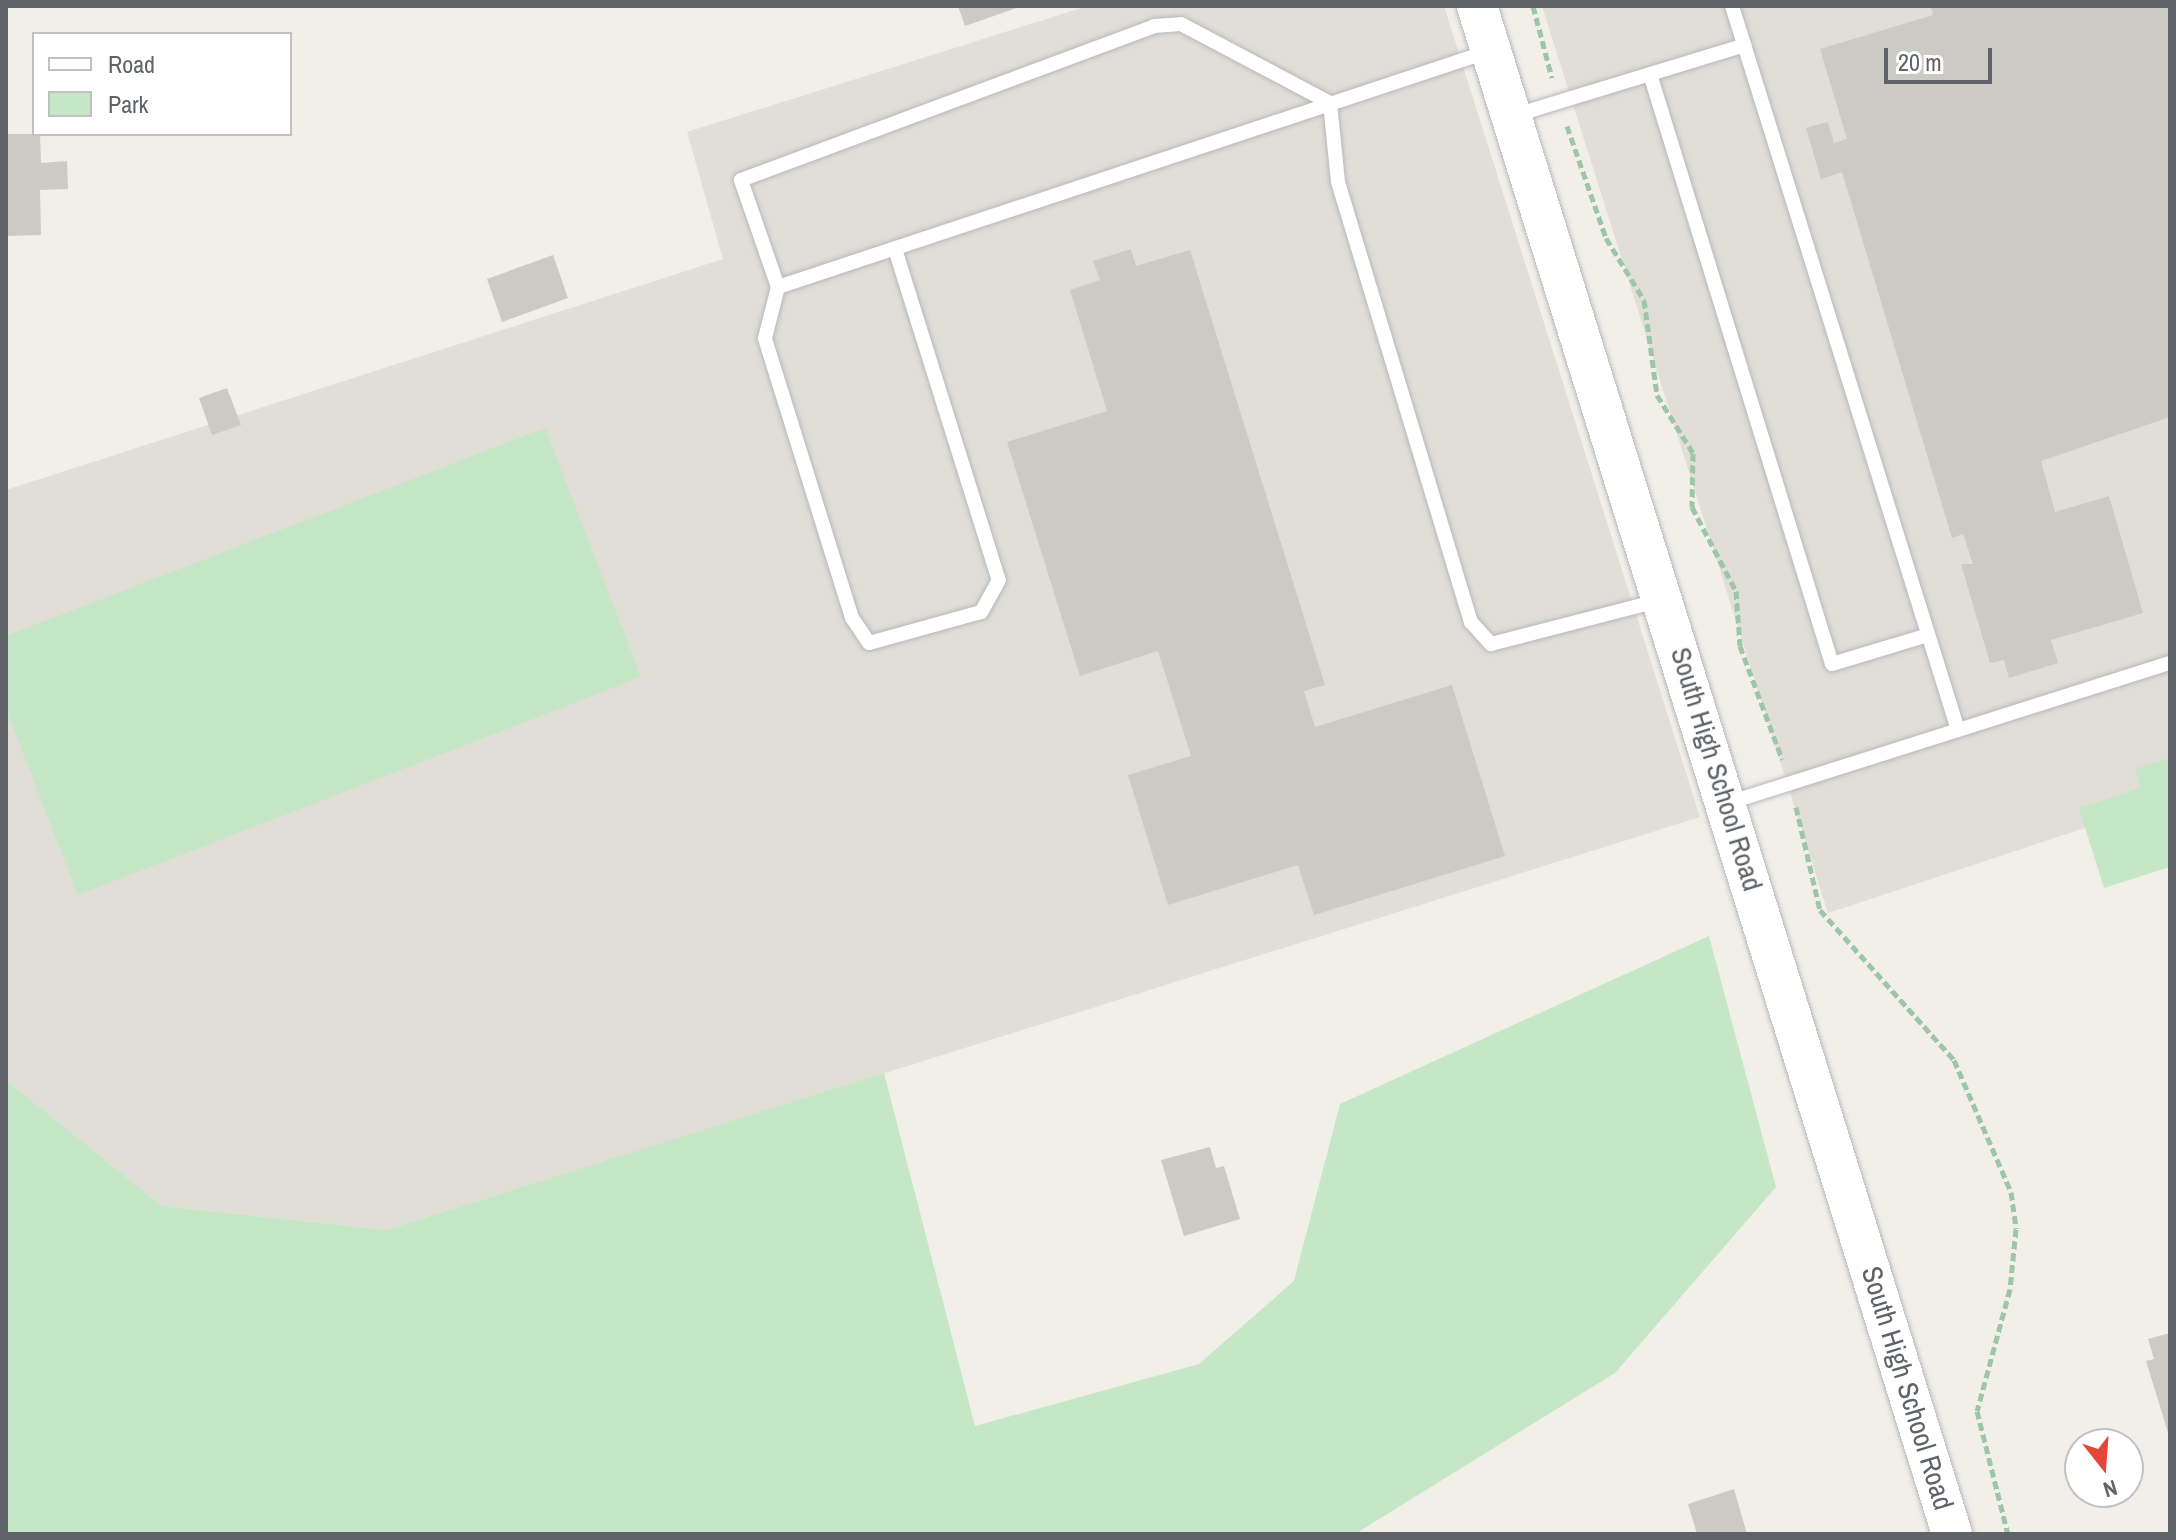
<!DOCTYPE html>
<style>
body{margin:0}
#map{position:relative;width:2176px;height:1540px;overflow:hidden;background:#f1efe8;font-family:"Archivo Narrow",sans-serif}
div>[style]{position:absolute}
.education>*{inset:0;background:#e0ded6}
.green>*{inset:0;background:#c6e7c6}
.building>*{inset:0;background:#cccac4}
.path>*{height:5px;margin-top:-2.5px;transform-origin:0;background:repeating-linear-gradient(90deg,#9dc5a9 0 8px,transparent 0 12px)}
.roads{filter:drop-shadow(0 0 2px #b5b8bc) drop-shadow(0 0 2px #b5b8bc)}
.service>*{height:14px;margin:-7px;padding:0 7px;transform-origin:7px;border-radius:7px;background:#fff}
.secondary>*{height:40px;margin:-20px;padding:0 20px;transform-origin:20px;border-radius:20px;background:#fff}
span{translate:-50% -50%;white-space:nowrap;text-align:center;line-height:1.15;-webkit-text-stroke:8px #fff;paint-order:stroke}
.street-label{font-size:28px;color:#5f6367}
.frame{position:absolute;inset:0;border:8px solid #5f6367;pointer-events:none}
.legend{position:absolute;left:32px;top:32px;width:260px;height:104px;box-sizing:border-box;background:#fff;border:2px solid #bfc1c2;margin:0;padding:10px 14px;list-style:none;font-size:24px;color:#5f6367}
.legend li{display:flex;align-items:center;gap:16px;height:40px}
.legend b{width:40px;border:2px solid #bfc1c2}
.north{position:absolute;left:2064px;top:1428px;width:80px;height:80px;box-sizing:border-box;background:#fff;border:2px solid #bfc1c2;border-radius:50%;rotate:163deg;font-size:22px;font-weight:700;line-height:32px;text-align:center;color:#5f6367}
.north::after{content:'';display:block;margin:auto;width:28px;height:36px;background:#e5463a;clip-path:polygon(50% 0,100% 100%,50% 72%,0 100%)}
.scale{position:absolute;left:1884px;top:48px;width:108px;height:36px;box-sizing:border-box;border:4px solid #5f6367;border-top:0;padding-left:10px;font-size:24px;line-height:28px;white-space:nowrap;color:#5f6367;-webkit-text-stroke:6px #fff;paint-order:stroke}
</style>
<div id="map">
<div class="education">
<div style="clip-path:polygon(1088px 6px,1444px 6px,1700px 817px,386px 1230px,162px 1206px,6px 1080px,6px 490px,723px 259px,687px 132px)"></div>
<div style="clip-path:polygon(1542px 6px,2170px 6px,2170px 800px,1828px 913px)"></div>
</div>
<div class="green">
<div style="clip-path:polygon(545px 428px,641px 677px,78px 895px,6px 709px,6px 636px)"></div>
<div style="clip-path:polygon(2170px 758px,2170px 867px,2104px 888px,2079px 808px,2141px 788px,2135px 769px)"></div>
<div style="clip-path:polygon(1709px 936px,1776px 1187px,1615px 1373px,1355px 1534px,6px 1534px,6px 1080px,162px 1206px,386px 1230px,884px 1073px,975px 1426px,1199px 1364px,1294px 1281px,1340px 1104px)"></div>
</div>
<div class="building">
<div style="clip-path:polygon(958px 6px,1022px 6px,965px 26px)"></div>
<div style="clip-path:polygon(1931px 6px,2170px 6px,2170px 417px,2041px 461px,2055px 512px,2109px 496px,2143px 613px,2051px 640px,2058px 663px,2009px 678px,2004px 660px,1990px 663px,1961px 564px,1973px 564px,1963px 534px,1952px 538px,1842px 172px,1821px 179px,1806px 128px,1828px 122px,1834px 143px,1847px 139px,1820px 49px,1933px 15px)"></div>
<div style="clip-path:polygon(6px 134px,40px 134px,41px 163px,67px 161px,68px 189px,40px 190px,41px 235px,6px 236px)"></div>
<div style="clip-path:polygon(1131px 249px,1136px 266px,1190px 250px,1325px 685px,1304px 691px,1315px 727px,1452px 685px,1505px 856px,1314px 915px,1298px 865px,1168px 905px,1128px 775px,1191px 756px,1158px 651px,1080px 676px,1007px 442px,1107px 411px,1070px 290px,1100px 280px,1093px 261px)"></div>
<div style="clip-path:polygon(553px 255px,568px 298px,502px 322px,487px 279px)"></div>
<div style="clip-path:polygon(227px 388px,241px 425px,212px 435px,199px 398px)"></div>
<div style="clip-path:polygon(1210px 1147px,1216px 1168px,1224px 1166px,1240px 1219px,1184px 1236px,1161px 1160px)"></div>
<div style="clip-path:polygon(2170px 1333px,2170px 1436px,2169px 1436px,2146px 1361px,2154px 1359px,2148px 1339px)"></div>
<div style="clip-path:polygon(1734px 1489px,1747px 1534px,1697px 1534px,1688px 1504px)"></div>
</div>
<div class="path">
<div style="left:1533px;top:6px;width:74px;rotate:75.2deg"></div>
<div style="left:1567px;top:126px;width:119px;rotate:70.8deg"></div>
<div style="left:1606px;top:238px;width:73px;rotate:58.5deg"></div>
<div style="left:1644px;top:300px;width:96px;rotate:82.2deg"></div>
<div style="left:1657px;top:395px;width:68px;rotate:58.2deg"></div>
<div style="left:1693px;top:453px;width:54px;rotate:91.1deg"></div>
<div style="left:1692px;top:507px;width:95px;rotate:62.4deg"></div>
<div style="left:1736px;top:591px;width:55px;rotate:85.8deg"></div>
<div style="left:1740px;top:646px;width:121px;rotate:69.6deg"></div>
<div style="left:1796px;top:807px;width:106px;rotate:76.9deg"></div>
<div style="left:1820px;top:910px;width:201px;rotate:48.2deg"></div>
<div style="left:1954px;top:1060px;width:144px;rotate:66.6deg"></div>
<div style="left:2011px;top:1192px;width:37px;rotate:82deg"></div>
<div style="left:2016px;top:1229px;width:60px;rotate:95.7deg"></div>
<div style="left:2010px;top:1289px;width:126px;rotate:105.1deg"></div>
<div style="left:1977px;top:1411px;width:127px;rotate:75.9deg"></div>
</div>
<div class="roads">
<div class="service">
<div style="left:1732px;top:6px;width:758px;rotate:72.66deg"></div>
<div style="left:1650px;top:74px;width:617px;rotate:72.86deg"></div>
<div style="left:1832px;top:664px;width:100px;rotate:-16.8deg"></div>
<div style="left:1330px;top:103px;width:79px;rotate:84.2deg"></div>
<div style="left:1338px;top:182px;width:460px;rotate:73.2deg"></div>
<div style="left:1471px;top:622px;width:30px;rotate:48deg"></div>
<div style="left:1491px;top:644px;width:176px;rotate:-14.5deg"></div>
<div style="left:1516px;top:115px;width:239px;rotate:-17deg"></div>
<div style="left:895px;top:249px;width:347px;rotate:72.6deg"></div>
<div style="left:999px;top:580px;width:37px;rotate:119deg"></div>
<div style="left:981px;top:612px;width:116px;rotate:164.5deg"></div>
<div style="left:869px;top:643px;width:30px;rotate:-124deg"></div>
<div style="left:852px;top:618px;width:293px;rotate:-107.3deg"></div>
<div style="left:765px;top:338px;width:53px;rotate:-75.7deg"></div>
<div style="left:778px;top:287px;width:113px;rotate:-109.1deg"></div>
<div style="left:741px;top:180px;width:441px;rotate:-20.4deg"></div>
<div style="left:1154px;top:26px;width:27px;rotate:-4deg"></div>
<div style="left:1181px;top:24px;width:169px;rotate:27.9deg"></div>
<div style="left:778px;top:287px;width:747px;rotate:-18.34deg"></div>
<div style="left:1728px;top:803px;width:464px;rotate:-17.6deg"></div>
</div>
<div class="secondary">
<div style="left:1477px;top:6px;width:1600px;rotate:72.73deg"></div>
</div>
</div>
<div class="street-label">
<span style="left:1717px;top:769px;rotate:73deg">South High School Road</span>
<span style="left:1908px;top:1388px;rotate:73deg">South High School Road</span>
</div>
<div class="frame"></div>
<ul class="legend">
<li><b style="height:10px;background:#fff"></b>Road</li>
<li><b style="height:22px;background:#c6e7c6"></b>Park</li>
</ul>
<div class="north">N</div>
<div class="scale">20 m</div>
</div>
